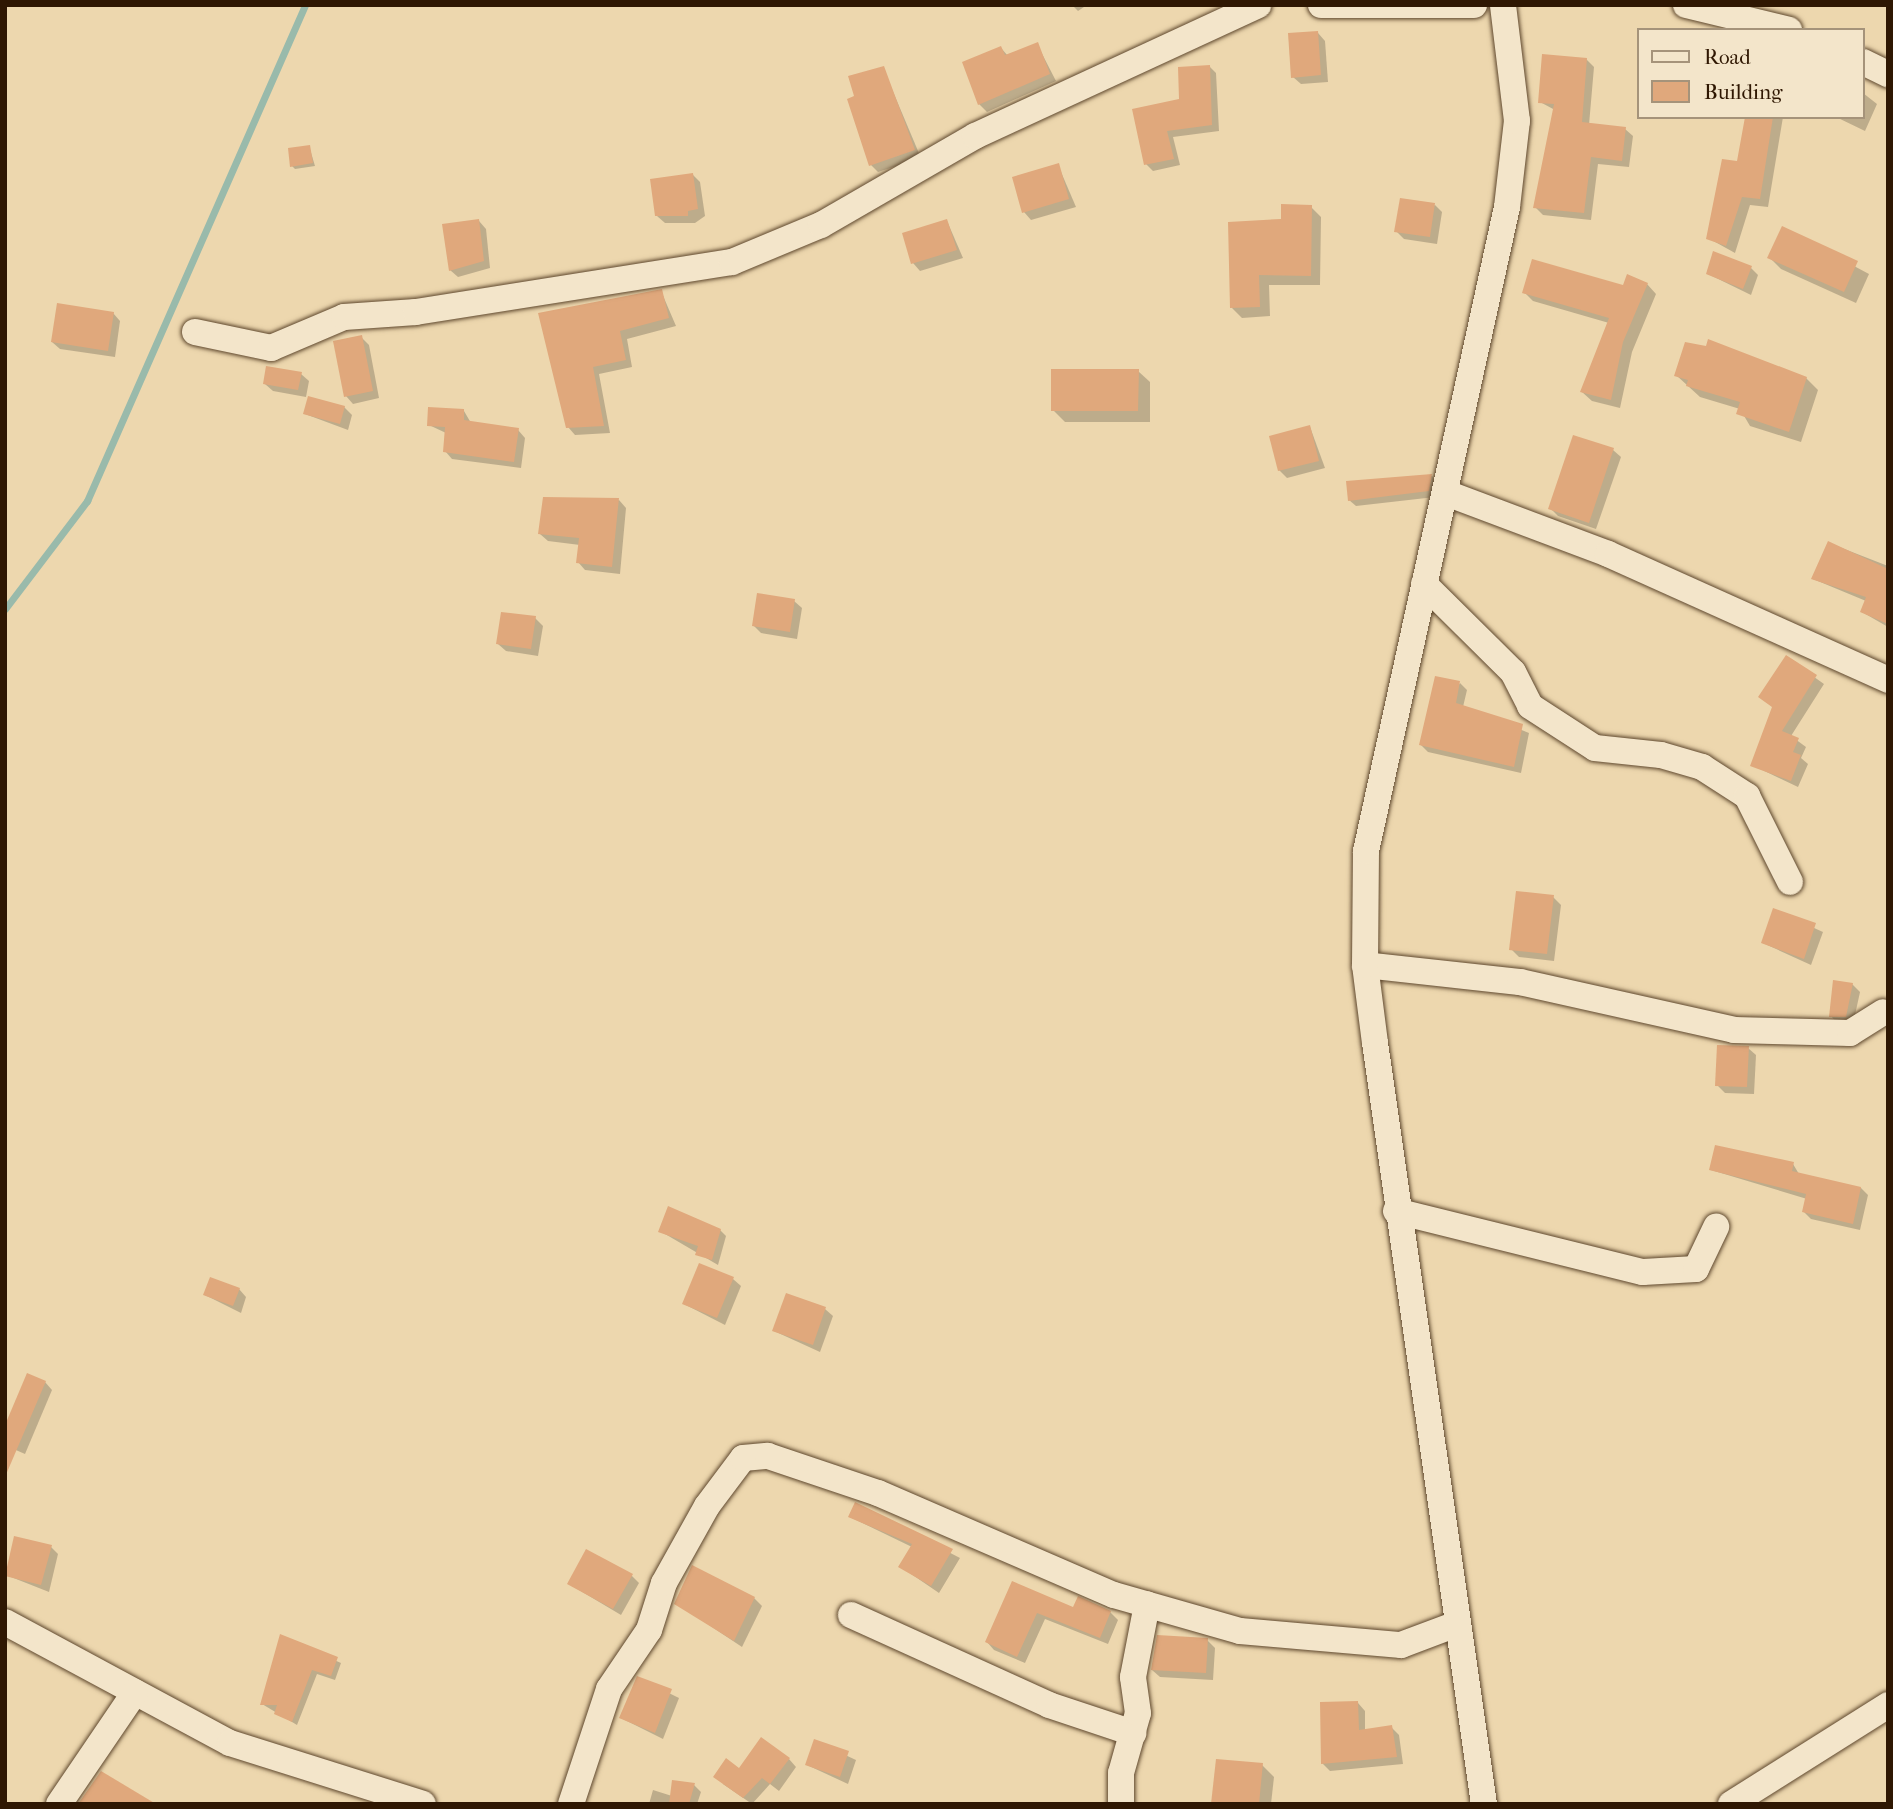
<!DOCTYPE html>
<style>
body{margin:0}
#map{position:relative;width:1893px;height:1809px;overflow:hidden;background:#edd7ae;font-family:"IM FELL French Canon",serif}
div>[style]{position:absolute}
.shadow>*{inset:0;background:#0003}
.stream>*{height:7px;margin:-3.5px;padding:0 3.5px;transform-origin:3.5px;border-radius:3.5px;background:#99baab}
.building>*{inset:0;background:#e0a87c}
.roads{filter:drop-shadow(0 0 2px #5e472d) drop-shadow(0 0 2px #5e472d)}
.minor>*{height:26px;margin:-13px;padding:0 13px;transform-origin:13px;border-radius:13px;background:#f3e5ca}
span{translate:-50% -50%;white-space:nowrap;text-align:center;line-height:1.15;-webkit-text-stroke:6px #f3e5ca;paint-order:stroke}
.frame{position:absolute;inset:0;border:7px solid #2f1702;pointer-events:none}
.legend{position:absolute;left:1637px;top:28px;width:228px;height:91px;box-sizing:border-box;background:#f3e5ca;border:2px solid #a5937a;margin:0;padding:9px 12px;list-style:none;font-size:21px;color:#2f1702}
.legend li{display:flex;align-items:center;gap:14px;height:35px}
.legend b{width:35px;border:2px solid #a5937a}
</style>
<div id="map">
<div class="shadow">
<div style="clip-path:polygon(1072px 5px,1087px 5px,1078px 11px)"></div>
<div style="clip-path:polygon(1318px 33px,1325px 41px,1328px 82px,1301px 84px,1293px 77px)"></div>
<div style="clip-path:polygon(1037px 44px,1056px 81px,987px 112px,979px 104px,1001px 48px,1008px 56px)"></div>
<div style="clip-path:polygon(1586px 59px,1594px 67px,1589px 125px,1625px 129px,1633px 136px,1629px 167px,1598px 164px,1591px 220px,1543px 215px,1535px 207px,1555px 110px,1540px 102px)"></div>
<div style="clip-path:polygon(1209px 66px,1216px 73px,1219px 131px,1173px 137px,1180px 165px,1153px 171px,1146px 164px,1181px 100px)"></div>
<div style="clip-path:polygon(883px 68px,921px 158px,878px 172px,871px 165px,856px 97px)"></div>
<div style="clip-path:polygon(1863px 93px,1877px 104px,1865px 131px,1836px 117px,1863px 117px)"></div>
<div style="clip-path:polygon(1739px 117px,1783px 117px,1768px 207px,1750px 205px,1735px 253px,1708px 238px,1739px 163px,1747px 118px)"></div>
<div style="clip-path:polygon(309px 146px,315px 166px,295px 169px,292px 166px)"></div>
<div style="clip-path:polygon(1058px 165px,1076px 207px,1031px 220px,1024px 212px)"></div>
<div style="clip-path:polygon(693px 175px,700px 182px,705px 216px,695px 223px,665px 223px,657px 216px)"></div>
<div style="clip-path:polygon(1435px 205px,1442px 212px,1437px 244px,1404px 239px,1396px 231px)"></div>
<div style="clip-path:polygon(1311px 207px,1321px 217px,1320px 285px,1269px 285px,1270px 316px,1242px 318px,1232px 308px,1282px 221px)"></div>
<div style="clip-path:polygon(479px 221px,486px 229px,490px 268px,458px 277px,450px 270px)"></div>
<div style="clip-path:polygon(947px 221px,963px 258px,920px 271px,913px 263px)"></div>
<div style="clip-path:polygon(1783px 228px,1869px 274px,1856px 303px,1781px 269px,1769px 257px)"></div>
<div style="clip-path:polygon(1751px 268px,1758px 275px,1751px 295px,1708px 274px)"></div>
<div style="clip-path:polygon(1647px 284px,1656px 294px,1632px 352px,1620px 408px,1592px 401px,1582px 392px,1609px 323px,1533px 301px,1524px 292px)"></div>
<div style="clip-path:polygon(661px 291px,676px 326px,627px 339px,632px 367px,599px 374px,610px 433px,575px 435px,568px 427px,540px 314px)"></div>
<div style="clip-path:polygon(113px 313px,120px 321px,115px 357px,60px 349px,52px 342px)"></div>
<div style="clip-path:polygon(361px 337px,369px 345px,379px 398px,353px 404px,346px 396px)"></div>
<div style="clip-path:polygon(1138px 371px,1150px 382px,1150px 422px,1065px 422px,1053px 410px)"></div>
<div style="clip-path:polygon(301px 374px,309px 381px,306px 397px,273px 391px,265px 384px)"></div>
<div style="clip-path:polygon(1676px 375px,1806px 378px,1818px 390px,1801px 442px,1750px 426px,1740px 409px,1700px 397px)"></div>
<div style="clip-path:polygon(344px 407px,352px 415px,348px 430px,305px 414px)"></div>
<div style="clip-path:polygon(464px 411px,471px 423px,518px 430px,525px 438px,521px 468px,452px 459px,445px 451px,446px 433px,429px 425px)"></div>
<div style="clip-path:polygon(1310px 427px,1325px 468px,1287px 478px,1279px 470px)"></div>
<div style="clip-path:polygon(1613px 450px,1621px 457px,1596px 529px,1558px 516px,1550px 508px)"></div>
<div style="clip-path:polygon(1432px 476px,1438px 482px,1435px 497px,1356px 506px,1349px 500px,1347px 483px)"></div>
<div style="clip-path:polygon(619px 500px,626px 508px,620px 574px,585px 570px,578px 562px,580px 545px,548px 541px,540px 534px)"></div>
<div style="clip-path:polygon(1829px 543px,1888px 566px,1888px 627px,1862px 612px,1866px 601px,1813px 579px)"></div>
<div style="clip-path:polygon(794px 601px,802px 608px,797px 639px,761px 633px,754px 626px)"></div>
<div style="clip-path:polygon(535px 618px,543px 626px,538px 656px,506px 651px,498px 644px)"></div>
<div style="clip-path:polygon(1786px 657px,1824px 684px,1791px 736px,1806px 747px,1801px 758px,1808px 764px,1798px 787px,1752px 765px,1774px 708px,1760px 697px)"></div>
<div style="clip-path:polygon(1460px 683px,1467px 690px,1463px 707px,1529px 733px,1521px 773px,1428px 752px,1421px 745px)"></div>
<div style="clip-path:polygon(1553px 897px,1561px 905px,1554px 961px,1519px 957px,1511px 949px)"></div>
<div style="clip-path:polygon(1774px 910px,1823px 932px,1811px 965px,1763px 943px)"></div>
<div style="clip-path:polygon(1852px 984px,1860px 992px,1853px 1024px,1838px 1024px,1831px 1016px)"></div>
<div style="clip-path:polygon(1748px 1048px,1756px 1055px,1754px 1094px,1725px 1093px,1717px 1085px)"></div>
<div style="clip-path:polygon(1793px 1164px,1799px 1174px,1861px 1188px,1868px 1195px,1860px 1230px,1811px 1219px,1804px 1212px,1807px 1199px,1711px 1170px)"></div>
<div style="clip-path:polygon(720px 1230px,726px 1236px,718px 1265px,660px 1231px)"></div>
<div style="clip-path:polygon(733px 1279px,741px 1286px,725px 1325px,684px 1304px)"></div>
<div style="clip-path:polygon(239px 1289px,246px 1297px,241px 1313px,205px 1295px)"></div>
<div style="clip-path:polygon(825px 1309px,833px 1316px,820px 1352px,774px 1331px)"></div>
<div style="clip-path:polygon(45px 1382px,52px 1390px,25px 1454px,9px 1447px)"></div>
<div style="clip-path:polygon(856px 1504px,960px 1558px,939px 1593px,901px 1567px,912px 1547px,850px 1517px)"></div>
<div style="clip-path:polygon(51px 1547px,58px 1554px,49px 1592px,6px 1575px)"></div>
<div style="clip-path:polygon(631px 1575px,639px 1583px,621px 1615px,569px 1584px)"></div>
<div style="clip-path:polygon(1013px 1583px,1074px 1610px,1110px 1612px,1118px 1620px,1108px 1644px,1045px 1619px,1025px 1663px,994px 1650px,987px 1642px)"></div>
<div style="clip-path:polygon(754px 1598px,762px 1606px,742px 1647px,676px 1603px)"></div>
<div style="clip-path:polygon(282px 1637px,341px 1663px,335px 1680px,317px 1674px,297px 1725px,262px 1704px)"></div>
<div style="clip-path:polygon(1207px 1640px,1215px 1648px,1213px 1680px,1160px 1677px,1152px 1670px)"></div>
<div style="clip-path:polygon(638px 1678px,679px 1698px,663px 1739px,621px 1718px)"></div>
<div style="clip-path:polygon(1358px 1703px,1365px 1711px,1365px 1730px,1391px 1727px,1399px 1735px,1403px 1764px,1330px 1771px,1322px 1763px)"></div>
<div style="clip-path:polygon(815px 1741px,856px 1760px,848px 1784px,807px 1765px)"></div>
<div style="clip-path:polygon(789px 1759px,796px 1767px,779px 1791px,770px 1784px,752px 1804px,723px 1784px,740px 1770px)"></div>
<div style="clip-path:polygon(1262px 1765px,1274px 1777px,1271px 1804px,1213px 1804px)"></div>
<div style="clip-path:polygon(694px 1785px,701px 1792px,697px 1804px,649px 1804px,653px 1790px,672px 1796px)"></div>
</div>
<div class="stream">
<div style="left:5px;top:609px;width:136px;rotate:-52.8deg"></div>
<div style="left:87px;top:501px;width:542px;rotate:-66.27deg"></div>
</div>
<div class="building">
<div style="clip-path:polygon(1318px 31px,1321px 75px,1291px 78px,1288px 33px)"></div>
<div style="clip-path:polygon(1038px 42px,1050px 74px,978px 105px,962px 62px,1001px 46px,1005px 55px)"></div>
<div style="clip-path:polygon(1542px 54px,1587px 58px,1582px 122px,1626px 127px,1622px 161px,1591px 157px,1584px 213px,1533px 208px,1554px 104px,1538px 103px)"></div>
<div style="clip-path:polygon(1210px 65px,1212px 125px,1167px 131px,1174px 159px,1144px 165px,1132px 109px,1179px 99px,1178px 67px)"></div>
<div style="clip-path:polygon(884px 66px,915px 150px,869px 166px,847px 99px,854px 96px,848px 76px)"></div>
<div style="clip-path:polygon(1745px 117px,1773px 117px,1760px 199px,1742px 197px,1726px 246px,1706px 239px,1722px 159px,1737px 161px)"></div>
<div style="clip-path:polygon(310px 145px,313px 163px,290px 167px,288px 148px)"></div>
<div style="clip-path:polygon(1059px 163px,1069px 199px,1022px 213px,1012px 177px)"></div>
<div style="clip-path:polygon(693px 173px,698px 209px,688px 211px,688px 216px,655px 216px,650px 179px)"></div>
<div style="clip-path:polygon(1400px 198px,1435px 203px,1430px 237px,1394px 232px)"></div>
<div style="clip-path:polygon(1281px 204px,1312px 205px,1311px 276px,1259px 275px,1260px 307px,1230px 308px,1228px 222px,1281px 219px)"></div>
<div style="clip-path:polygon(479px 219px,484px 261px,449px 271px,442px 224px)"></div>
<div style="clip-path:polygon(947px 219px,957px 250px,911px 264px,902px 233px)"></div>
<div style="clip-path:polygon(1782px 226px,1858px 261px,1844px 292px,1767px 258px)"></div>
<div style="clip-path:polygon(1713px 251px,1752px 266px,1743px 289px,1706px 274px)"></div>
<div style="clip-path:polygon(1532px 259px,1623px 285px,1627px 274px,1648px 283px,1623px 342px,1611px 400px,1580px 392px,1609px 318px,1522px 293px)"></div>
<div style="clip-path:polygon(662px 289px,669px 318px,620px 331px,626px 360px,593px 367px,604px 426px,566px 428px,538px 313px)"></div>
<div style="clip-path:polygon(57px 303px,114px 312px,108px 351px,51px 342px)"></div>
<div style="clip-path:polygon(362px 335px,373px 391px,344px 397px,333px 341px)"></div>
<div style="clip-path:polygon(1708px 339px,1807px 377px,1789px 432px,1736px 414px,1740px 402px,1686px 386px,1688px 380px,1674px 376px,1685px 342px,1706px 346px)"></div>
<div style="clip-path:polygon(266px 366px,302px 372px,298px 390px,263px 384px)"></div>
<div style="clip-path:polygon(1051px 369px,1139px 369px,1138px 411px,1051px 411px)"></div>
<div style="clip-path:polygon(308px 396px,345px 406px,340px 424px,303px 414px)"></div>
<div style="clip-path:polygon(428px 407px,464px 409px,464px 420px,519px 428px,514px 462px,443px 452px,445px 427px,427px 426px)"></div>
<div style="clip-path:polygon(1310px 425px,1319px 461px,1278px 471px,1269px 436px)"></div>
<div style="clip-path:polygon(1573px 435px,1614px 448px,1589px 523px,1548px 509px)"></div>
<div style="clip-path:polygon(1432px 474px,1429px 491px,1348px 501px,1346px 481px)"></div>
<div style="clip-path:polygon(543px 497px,619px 498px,612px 567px,576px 563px,579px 538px,538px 534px)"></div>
<div style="clip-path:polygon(1828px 541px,1888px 569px,1888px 624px,1860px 612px,1866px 597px,1811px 579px)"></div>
<div style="clip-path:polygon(757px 593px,795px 599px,790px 632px,752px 626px)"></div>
<div style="clip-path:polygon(501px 612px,536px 616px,531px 649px,496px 644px)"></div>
<div style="clip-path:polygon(1786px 655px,1817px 675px,1782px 731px,1799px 738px,1793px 752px,1801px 755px,1791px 781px,1750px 766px,1772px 707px,1758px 697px)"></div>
<div style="clip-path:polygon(1435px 676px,1460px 681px,1456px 703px,1523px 724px,1514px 767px,1419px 745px)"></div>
<div style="clip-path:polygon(1516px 891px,1554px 895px,1547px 954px,1509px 950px)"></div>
<div style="clip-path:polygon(1773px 908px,1816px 923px,1804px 959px,1761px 943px)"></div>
<div style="clip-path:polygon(1833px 980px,1853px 983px,1846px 1017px,1829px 1017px)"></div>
<div style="clip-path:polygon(1717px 1045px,1749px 1046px,1747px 1087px,1715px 1086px)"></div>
<div style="clip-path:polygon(1715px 1145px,1794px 1162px,1792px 1171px,1861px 1187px,1853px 1224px,1802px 1212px,1806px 1194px,1709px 1170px)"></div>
<div style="clip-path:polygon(668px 1206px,721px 1229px,712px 1260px,695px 1255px,698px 1246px,658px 1232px)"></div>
<div style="clip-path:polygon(699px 1263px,734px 1277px,717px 1318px,682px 1304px)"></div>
<div style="clip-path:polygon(210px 1277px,240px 1288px,233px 1306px,203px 1295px)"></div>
<div style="clip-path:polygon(786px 1293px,826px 1307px,813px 1345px,772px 1331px)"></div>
<div style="clip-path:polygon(27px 1373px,46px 1381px,5px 1477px,5px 1425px)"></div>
<div style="clip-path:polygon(855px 1502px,953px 1549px,931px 1586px,898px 1567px,912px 1544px,848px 1517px)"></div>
<div style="clip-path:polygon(14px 1536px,52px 1545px,41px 1585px,5px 1576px)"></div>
<div style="clip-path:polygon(586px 1549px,633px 1574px,613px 1609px,567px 1584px)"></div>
<div style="clip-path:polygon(692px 1565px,755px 1597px,734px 1641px,674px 1604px)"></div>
<div style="clip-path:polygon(1012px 1581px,1073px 1607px,1078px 1596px,1111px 1611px,1100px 1638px,1037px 1613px,1017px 1657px,985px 1642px)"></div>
<div style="clip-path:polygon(280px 1634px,338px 1657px,331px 1676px,312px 1670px,292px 1722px,274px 1714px,277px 1705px,260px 1705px)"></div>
<div style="clip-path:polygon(1157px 1635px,1208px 1638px,1206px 1673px,1151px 1670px)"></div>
<div style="clip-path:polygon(637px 1676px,672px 1689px,655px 1733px,619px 1718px)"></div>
<div style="clip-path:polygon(1358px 1701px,1359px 1730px,1392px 1725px,1397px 1757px,1321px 1764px,1320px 1702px)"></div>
<div style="clip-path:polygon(761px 1737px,790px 1758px,770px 1784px,762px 1778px,743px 1798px,713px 1777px,726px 1758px,739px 1768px)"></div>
<div style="clip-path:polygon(814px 1739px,849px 1751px,840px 1777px,805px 1765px)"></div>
<div style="clip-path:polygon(1216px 1759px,1263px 1763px,1259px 1804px,1211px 1804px)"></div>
<div style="clip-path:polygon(101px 1771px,156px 1804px,78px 1804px)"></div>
<div style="clip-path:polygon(672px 1780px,695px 1783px,689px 1804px,669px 1804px)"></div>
</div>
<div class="roads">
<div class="minor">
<div style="left:1321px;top:5px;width:153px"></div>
<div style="left:1686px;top:5px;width:106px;rotate:13.6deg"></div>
<div style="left:1863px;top:62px;width:28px;rotate:26deg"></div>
<div style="left:195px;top:332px;width:78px;rotate:11.9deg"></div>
<div style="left:271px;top:348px;width:79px;rotate:-23deg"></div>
<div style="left:344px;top:317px;width:72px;rotate:-4deg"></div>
<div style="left:416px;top:312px;width:320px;rotate:-9deg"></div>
<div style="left:732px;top:262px;width:96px;rotate:-22.6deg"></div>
<div style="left:821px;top:225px;width:178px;rotate:-30deg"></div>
<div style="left:975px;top:136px;width:312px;rotate:-24.8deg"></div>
<div style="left:1446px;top:493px;width:173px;rotate:20.6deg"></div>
<div style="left:1608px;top:554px;width:307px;rotate:24.2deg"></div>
<div style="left:1424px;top:584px;width:125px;rotate:44.7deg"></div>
<div style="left:1513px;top:672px;width:38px;rotate:63deg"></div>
<div style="left:1530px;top:706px;width:77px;rotate:32.9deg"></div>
<div style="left:1595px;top:748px;width:66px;rotate:6.1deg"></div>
<div style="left:1661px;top:755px;width:43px;rotate:16.3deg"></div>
<div style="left:1702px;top:767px;width:54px;rotate:32.8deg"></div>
<div style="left:1747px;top:796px;width:96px;rotate:63.4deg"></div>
<div style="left:1365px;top:965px;width:156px;rotate:6.3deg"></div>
<div style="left:1520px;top:982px;width:219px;rotate:12.6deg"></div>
<div style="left:1734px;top:1030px;width:116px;rotate:1.5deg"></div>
<div style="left:1850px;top:1033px;width:39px;rotate:-32deg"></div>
<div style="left:1396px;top:1211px;width:254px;rotate:13.9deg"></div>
<div style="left:1643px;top:1272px;width:53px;rotate:-3.2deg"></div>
<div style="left:1696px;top:1269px;width:47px;rotate:-64.5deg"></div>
<div style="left:851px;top:1615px;width:217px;rotate:24.4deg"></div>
<div style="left:1049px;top:1705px;width:89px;rotate:18.4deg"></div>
<div style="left:5px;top:1622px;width:255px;rotate:28.3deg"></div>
<div style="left:230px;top:1743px;width:202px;rotate:17.5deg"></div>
<div style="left:59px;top:1804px;width:135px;rotate:-55.8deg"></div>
<div style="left:571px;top:1804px;width:121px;rotate:-71.7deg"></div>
<div style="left:609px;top:1689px;width:71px;rotate:-55.9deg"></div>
<div style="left:649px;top:1630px;width:49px;rotate:-72.3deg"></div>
<div style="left:664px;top:1583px;width:88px;rotate:-60.8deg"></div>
<div style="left:707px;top:1506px;width:60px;rotate:-53.1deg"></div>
<div style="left:743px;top:1458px;width:25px;rotate:-5deg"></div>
<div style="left:768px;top:1456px;width:116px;rotate:18.6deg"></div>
<div style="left:878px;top:1493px;width:257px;rotate:23.4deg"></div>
<div style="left:1114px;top:1595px;width:131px;rotate:15.9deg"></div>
<div style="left:1240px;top:1631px;width:162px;rotate:5deg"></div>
<div style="left:1401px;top:1645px;width:60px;rotate:-20.6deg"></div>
<div style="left:1121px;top:1804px;width:31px;rotate:-90deg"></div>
<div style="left:1121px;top:1773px;width:62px;rotate:-74.2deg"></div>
<div style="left:1138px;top:1713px;width:36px;rotate:-98deg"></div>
<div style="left:1133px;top:1677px;width:74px;rotate:-79.1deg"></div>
<div style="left:1484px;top:1804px;width:769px;rotate:-98.15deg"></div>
<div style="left:1375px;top:1043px;width:79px;rotate:-97.3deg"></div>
<div style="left:1365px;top:965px;width:114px;rotate:-89.5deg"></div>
<div style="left:1366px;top:851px;width:659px;rotate:-77.65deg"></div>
<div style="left:1507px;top:207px;width:87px;rotate:-83.4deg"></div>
<div style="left:1517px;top:121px;width:117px;rotate:-96.9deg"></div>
<div style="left:1731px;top:1804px;width:186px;rotate:-32.2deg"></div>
</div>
</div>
<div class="frame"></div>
<ul class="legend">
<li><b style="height:9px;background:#f3e5ca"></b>Road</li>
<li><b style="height:19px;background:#e0a87c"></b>Building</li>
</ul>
</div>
